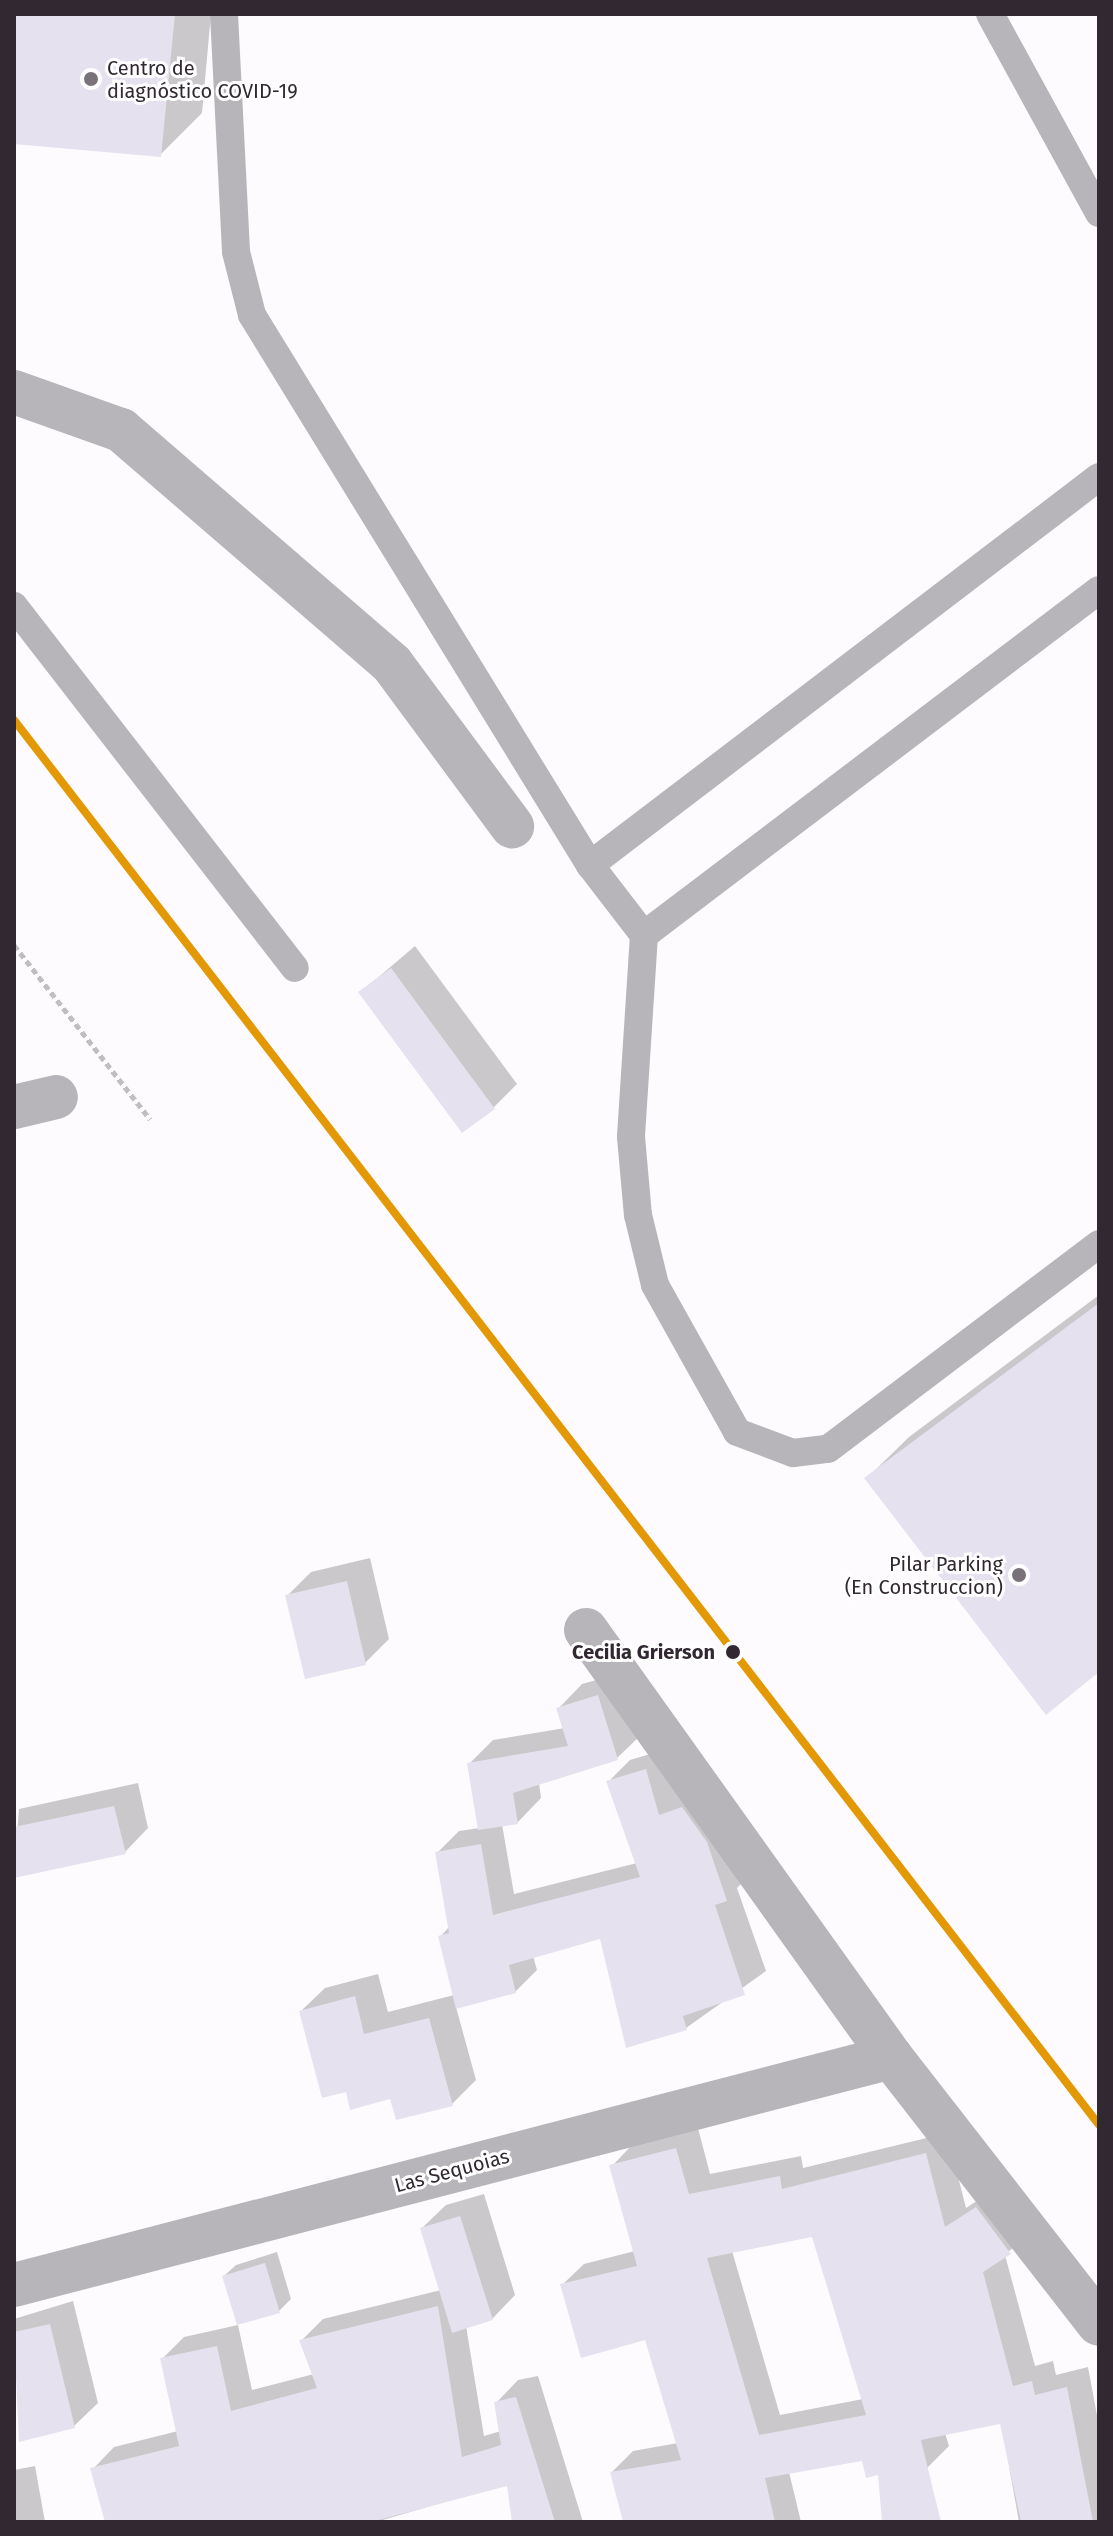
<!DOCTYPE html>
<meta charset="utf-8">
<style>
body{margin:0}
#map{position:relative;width:1113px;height:2536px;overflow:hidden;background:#fefbfe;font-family:"Fira Sans",sans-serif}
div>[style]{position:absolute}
.shadow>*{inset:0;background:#0003}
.building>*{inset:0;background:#e6e1ee}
.path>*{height:5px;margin-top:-2.5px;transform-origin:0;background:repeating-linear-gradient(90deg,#c0bec1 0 6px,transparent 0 10px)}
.lane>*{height:28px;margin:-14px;padding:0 14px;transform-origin:14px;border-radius:14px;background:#b8b5ba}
.street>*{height:44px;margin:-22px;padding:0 22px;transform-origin:22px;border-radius:22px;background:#b8b5ba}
.rail-1>*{height:8px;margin:-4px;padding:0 4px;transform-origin:4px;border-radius:4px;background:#e39905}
.dots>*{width:22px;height:22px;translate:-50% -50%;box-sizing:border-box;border:4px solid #fff;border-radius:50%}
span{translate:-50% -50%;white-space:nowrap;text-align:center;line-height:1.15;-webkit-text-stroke:6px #fff;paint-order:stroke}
.poi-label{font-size:20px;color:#312832}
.left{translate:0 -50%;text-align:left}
.right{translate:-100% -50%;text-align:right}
.stop-label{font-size:20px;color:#312832;font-weight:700}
.street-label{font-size:20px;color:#312832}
.frame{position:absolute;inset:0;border:16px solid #312832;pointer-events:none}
</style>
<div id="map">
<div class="shadow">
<div style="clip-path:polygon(14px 14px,211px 14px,202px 113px,160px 155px,14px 142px)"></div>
<div style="clip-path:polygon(415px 946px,517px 1084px,493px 1108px,361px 992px)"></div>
<div style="clip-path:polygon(1099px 1295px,1099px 1670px,867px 1478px,909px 1437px)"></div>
<div style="clip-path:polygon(370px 1558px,389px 1639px,365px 1663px,288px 1595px,311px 1572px)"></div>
<div style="clip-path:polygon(621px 1673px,641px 1735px,617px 1758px,539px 1783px,541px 1798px,518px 1822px,502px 1824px,514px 1894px,637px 1863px,609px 1781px,630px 1760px,667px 1749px,747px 1878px,737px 1888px,766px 1971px,686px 2028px,602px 1937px,533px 1956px,537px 1970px,515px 1992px,456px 2007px,476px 2080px,452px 2104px,347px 2090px,301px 2011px,325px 1988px,378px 1974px,388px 2012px,454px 1995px,440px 1937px,450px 1926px,437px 1853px,459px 1831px,480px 1828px,469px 1764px,493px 1740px,565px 1728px,559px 1708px,582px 1684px)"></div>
<div style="clip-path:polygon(138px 1783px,148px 1828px,125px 1852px,14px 1876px,19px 1809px)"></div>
<div style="clip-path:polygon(evenodd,698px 2128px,710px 2174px,801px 2156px,803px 2168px,947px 2133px,966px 2208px,998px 2187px,1031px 2231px,1005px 2255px,1035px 2366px,1053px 2361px,1056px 2375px,1088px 2367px,1099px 2426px,1099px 2522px,1019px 2522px,1001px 2421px,945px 2433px,949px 2446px,927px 2468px,863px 2458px,789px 2472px,801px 2522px,655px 2522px,612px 2472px,633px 2451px,678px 2443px,647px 2337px,562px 2285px,584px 2264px,635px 2251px,612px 2166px,633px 2144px,698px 2128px,813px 2234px,863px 2399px,780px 2415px,732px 2251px,813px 2234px)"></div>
<div style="clip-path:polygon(484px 2194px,515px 2295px,492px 2319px,466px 2326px,484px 2436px,501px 2431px,497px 2402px,518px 2380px,538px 2376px,583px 2522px,514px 2522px,509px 2483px,376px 2522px,107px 2522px,93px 2469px,114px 2447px,178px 2431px,162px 2359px,184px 2337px,238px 2325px,252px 2390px,314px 2374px,301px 2341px,323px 2319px,441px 2290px,422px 2228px,446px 2205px)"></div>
<div style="clip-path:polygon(277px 2252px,291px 2299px,279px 2311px,224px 2276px,236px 2265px)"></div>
<div style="clip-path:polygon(73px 2301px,98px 2403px,74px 2426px,21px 2439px,14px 2319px)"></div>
<div style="clip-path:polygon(35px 2466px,45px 2522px,14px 2522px,14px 2470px)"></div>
</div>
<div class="building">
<div style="clip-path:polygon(14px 14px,175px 14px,161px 157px,14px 144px)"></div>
<div style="clip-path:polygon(391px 968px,495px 1109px,462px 1133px,358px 992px)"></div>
<div style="clip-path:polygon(1099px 1303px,1099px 1672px,1046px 1715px,864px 1478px)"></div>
<div style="clip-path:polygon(347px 1581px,366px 1665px,305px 1679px,285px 1595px)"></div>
<div style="clip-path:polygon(598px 1695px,618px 1760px,513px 1793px,518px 1824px,478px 1830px,467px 1763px,568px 1746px,556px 1708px)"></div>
<div style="clip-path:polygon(646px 1769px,659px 1815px,682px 1807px,707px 1842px,727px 1901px,715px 1905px,745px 1995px,683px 2016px,687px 2030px,626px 2048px,600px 1939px,509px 1965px,516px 1993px,456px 2009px,438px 1936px,449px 1933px,435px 1852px,481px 1844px,493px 1915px,640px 1877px,606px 1781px)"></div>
<div style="clip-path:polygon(114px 1806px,126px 1854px,14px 1878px,14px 1827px)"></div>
<div style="clip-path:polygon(355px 1996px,364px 2034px,429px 2018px,453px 2106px,396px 2120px,390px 2099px,350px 2110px,346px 2092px,322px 2098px,299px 2011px)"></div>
<div style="clip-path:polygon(evenodd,676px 2148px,689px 2194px,780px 2176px,782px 2189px,926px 2153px,945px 2227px,976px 2207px,1011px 2254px,983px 2272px,1013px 2386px,1032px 2381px,1035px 2395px,1067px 2387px,1093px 2522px,1021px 2522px,1000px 2424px,921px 2440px,941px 2522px,882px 2522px,878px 2475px,866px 2478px,862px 2461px,765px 2478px,775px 2522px,623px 2522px,610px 2472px,681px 2460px,645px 2340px,581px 2358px,560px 2284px,637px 2266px,609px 2165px,676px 2148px,812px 2237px,866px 2415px,759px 2435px,707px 2258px,812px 2237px)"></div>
<div style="clip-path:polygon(460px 2216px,493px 2320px,452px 2333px,420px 2228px)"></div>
<div style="clip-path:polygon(265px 2263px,280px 2313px,237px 2325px,222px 2276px)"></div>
<div style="clip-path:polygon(438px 2306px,462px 2457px,501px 2445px,494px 2402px,516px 2397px,555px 2522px,512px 2522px,507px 2486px,371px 2522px,105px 2522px,90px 2468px,179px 2446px,160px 2358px,217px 2346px,231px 2411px,317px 2388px,299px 2340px)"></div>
<div style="clip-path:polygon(50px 2324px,75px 2428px,19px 2442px,14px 2332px)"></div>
</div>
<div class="path">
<div style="left:14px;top:945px;width:221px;rotate:52deg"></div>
</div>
<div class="lane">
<div style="left:224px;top:14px;width:238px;rotate:87.1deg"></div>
<div style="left:236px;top:252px;width:65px;rotate:75.7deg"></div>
<div style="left:252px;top:315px;width:646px;rotate:58.43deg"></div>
<div style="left:590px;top:865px;width:88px;rotate:52.4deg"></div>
<div style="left:644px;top:935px;width:202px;rotate:93.7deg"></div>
<div style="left:631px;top:1137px;width:78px;rotate:84.9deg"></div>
<div style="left:638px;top:1215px;width:72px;rotate:76.3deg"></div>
<div style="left:655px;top:1285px;width:168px;rotate:60.8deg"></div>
<div style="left:737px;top:1432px;width:60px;rotate:20.6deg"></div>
<div style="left:793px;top:1453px;width:35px;rotate:-7deg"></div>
<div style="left:828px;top:1449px;width:340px;rotate:-37.1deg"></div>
<div style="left:990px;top:14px;width:227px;rotate:61.3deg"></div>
<div style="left:14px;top:606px;width:458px;rotate:52.2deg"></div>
<div style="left:590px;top:865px;width:640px;rotate:-37.32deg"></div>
<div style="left:644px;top:935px;width:571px;rotate:-37.17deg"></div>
</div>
<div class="street">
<div style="left:14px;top:392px;width:114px;rotate:19.6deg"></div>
<div style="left:121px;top:430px;width:358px;rotate:40.8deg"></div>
<div style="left:392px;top:664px;width:202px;rotate:53.5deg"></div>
<div style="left:14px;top:1107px;width:43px;rotate:-13.4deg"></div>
<div style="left:586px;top:1630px;width:525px;rotate:54.46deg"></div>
<div style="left:891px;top:2057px;width:338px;rotate:52.1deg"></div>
<div style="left:14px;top:2285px;width:906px;rotate:-14.57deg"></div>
</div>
<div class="rail-1">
<div style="left:14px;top:720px;width:1775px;rotate:52.32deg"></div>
</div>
<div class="dots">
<div style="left:91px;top:79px;background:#797279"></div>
<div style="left:1019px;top:1575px;background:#797279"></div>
<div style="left:733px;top:1652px;background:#312832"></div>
</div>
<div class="poi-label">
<span class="left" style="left:107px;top:80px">Centro de<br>diagnóstico COVID-19</span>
<span class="right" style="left:1003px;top:1576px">Pilar Parking<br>(En Construccion)</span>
</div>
<div class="stop-label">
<span class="right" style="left:715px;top:1652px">Cecilia Grierson</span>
</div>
<div class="street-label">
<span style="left:452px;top:2171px;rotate:-15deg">Las Sequoias</span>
</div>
<div class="frame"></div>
</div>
